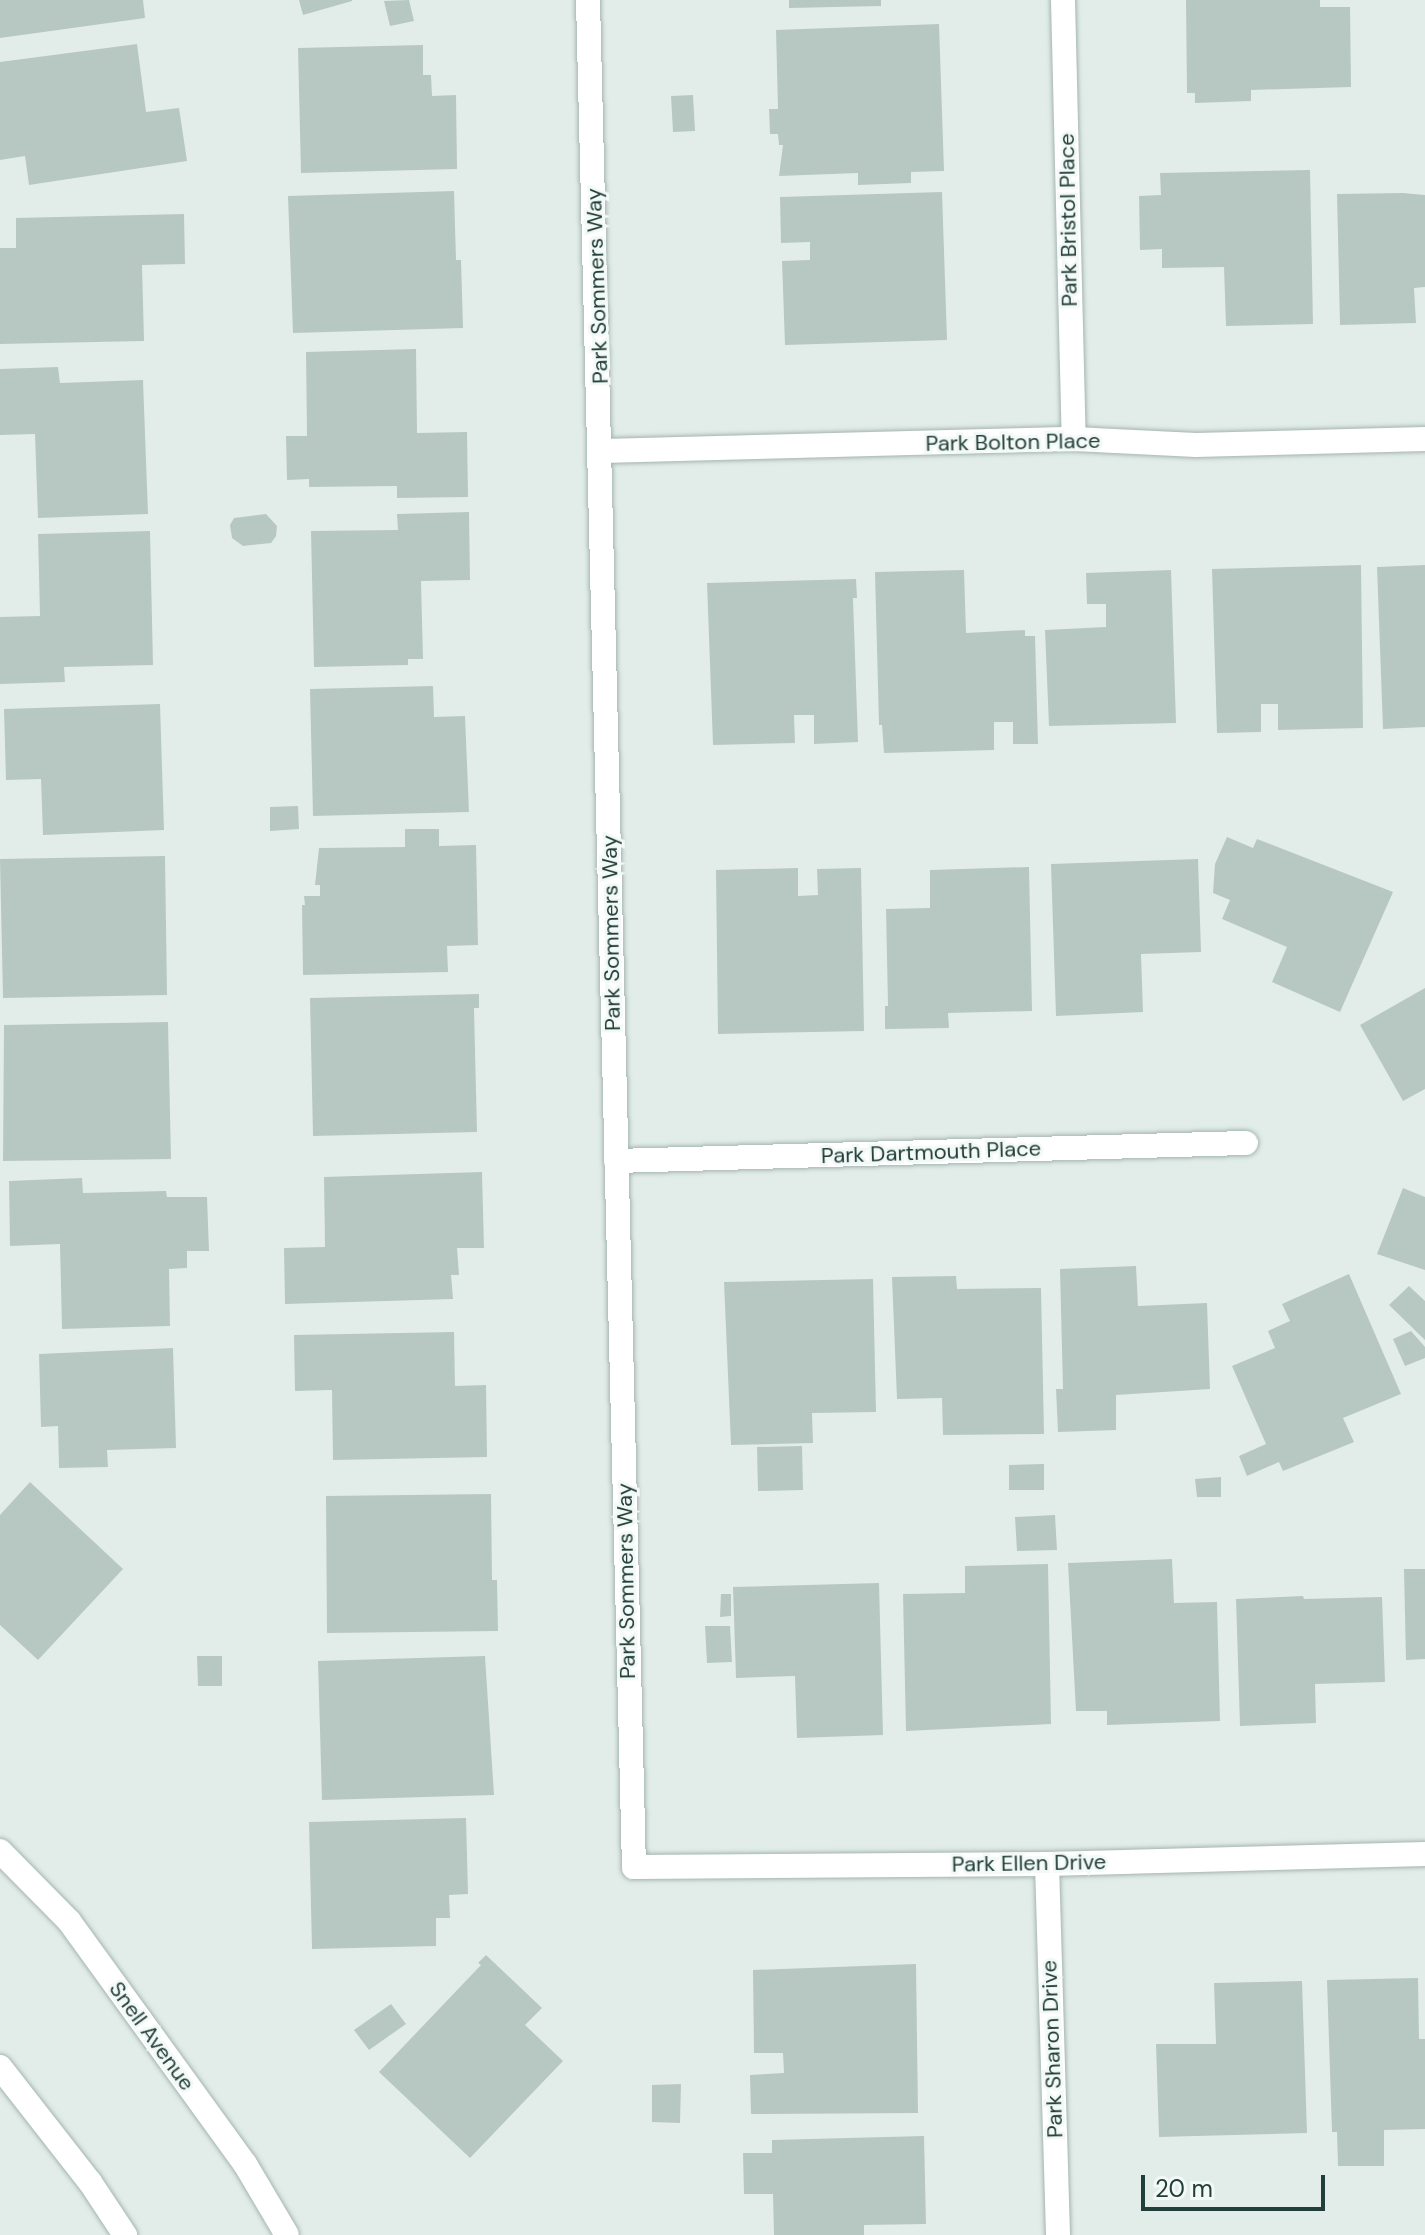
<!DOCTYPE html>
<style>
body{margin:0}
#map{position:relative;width:1425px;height:2235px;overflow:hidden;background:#e2ede9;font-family:"DM Sans",sans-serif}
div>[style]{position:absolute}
.building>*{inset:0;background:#b7c8c2}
.roads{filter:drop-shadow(0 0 2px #a5b5b1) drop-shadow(0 0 2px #a5b5b1)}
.minor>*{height:24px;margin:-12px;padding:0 12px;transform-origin:12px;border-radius:12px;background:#fff}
.secondary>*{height:24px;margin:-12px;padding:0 12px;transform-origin:12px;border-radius:12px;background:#fff}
span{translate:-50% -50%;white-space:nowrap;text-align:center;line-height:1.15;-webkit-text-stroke:6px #f3f9f6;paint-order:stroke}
.street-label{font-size:22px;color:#223e39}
.scale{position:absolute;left:1141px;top:2175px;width:184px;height:36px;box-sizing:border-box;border:4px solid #223e39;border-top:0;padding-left:10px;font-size:24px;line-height:28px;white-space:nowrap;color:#223e39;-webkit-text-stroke:6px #f3f9f6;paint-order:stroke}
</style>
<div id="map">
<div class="building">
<div style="clip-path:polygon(0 0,143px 0,145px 18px,0 38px)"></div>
<div style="clip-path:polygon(299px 0,352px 0,352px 1px,303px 15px)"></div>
<div style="clip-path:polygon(409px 0,414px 21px,390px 26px,384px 1px)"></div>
<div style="clip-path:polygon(789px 0,881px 0,881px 6px,789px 8px)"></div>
<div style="clip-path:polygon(1186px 0,1320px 0,1320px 7px,1350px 7px,1351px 87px,1251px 90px,1251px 101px,1195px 103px,1195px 93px,1187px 93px)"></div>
<div style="clip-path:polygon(939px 24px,944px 171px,911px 172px,911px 183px,858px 185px,858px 173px,779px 176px,783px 145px,779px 145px,778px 134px,770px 134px,769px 109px,778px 109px,776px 30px)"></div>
<div style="clip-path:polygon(137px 44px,146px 112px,179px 108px,187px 161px,29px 185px,25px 156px,0 160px,0 62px)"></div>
<div style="clip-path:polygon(423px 45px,423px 75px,431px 75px,432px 96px,456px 95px,457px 169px,301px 173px,298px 48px)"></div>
<div style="clip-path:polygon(693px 95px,695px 131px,673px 132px,671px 96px)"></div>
<div style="clip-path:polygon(1310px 170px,1313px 324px,1226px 326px,1224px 267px,1162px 268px,1162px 249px,1140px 250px,1139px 196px,1161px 195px,1160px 173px)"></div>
<div style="clip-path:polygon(454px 191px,456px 260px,461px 260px,463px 328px,293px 333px,288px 196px)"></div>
<div style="clip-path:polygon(942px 192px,947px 340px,785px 345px,782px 261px,810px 260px,810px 242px,781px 243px,780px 197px)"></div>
<div style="clip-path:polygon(1403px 193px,1425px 195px,1425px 287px,1414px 288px,1416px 323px,1340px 325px,1337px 194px)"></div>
<div style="clip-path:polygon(184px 214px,185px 264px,142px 265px,144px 341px,0 344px,0 248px,16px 248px,16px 218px)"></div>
<div style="clip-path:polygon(416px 349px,417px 433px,467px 432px,468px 497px,397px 498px,397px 486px,309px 487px,309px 479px,287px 480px,286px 436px,307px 436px,306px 352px)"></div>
<div style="clip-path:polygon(58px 367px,60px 383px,143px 380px,148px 514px,38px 518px,35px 434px,0 435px,0 369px)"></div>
<div style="clip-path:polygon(469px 512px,470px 580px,421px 581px,423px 659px,408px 659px,408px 665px,314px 667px,311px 531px,398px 530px,397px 514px)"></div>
<div style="clip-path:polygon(266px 514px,277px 526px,276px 536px,271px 543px,243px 546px,232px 538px,230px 525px,234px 518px)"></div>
<div style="clip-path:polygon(150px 531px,153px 665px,64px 667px,65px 682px,0 684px,0 617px,40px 616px,38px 534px)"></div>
<div style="clip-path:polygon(1361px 565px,1363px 728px,1278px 730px,1278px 704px,1261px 704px,1261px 732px,1217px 733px,1212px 569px)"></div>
<div style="clip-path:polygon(1425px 565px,1425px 727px,1383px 729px,1377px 567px)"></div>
<div style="clip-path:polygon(964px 570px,966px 633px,1025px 630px,1025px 636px,1035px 636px,1038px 744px,1013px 744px,1013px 722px,994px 722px,994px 750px,884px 753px,882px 725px,879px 725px,875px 572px)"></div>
<div style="clip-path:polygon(1171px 570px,1176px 723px,1049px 726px,1045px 630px,1106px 627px,1106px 604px,1087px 604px,1086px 573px)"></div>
<div style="clip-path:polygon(856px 579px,857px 598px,853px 598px,858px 742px,814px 744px,814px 715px,794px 715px,795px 743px,713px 745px,707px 583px)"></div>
<div style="clip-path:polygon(433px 686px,434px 717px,465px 716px,469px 812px,313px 816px,310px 689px)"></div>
<div style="clip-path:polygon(160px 704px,164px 830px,43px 835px,41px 779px,6px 780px,4px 709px)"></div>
<div style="clip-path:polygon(298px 806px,299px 829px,270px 831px,270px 807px)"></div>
<div style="clip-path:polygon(405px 829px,439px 829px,439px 846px,476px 845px,478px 945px,447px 946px,448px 972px,303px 975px,302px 905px,305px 905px,304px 896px,320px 896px,320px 885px,315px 885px,319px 848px,405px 847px)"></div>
<div style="clip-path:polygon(1227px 837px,1253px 848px,1257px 839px,1393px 892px,1340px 1012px,1272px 982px,1287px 947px,1222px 919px,1230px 900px,1213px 893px,1215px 864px)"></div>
<div style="clip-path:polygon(165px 856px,167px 995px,3px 998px,0 859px)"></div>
<div style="clip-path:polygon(1198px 859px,1201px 952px,1141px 954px,1143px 1012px,1056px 1016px,1051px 864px)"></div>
<div style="clip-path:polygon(1029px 867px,1032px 1011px,948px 1013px,949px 1028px,885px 1029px,885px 1006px,888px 1006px,886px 909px,930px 908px,930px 870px)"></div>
<div style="clip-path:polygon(798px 868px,798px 896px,818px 895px,817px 869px,861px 868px,864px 1031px,718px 1034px,716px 870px)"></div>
<div style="clip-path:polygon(1425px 988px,1425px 1089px,1403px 1101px,1360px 1025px)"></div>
<div style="clip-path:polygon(479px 994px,479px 1008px,474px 1008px,477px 1132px,313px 1136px,310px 998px)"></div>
<div style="clip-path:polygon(168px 1022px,171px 1159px,3px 1161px,4px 1025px)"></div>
<div style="clip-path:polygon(482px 1172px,484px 1248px,457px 1248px,459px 1275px,451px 1275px,453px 1299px,285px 1304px,284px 1248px,325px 1247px,324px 1177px)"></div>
<div style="clip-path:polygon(82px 1178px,83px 1193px,166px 1191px,167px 1197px,207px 1197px,209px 1251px,187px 1251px,187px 1268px,169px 1269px,170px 1326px,62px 1329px,60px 1244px,10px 1246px,9px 1181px)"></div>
<div style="clip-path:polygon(1403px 1188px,1425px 1197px,1425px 1270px,1377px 1254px)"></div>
<div style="clip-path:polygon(1136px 1266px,1138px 1306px,1207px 1303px,1210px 1389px,1116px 1395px,1116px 1430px,1058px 1432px,1056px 1389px,1063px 1389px,1060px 1269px)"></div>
<div style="clip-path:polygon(1349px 1274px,1401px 1394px,1343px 1418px,1354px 1442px,1283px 1471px,1279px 1462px,1247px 1476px,1239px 1456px,1266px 1444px,1232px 1366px,1275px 1348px,1268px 1331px,1290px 1321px,1282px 1304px)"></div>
<div style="clip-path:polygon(956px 1276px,957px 1289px,1041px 1288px,1044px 1434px,943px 1435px,942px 1398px,897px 1399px,892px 1277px)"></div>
<div style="clip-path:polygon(873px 1279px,876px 1412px,812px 1413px,813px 1443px,731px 1445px,724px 1282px)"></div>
<div style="clip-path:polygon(1409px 1286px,1425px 1301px,1425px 1340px,1389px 1305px)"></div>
<div style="clip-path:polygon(1411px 1331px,1425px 1347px,1425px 1358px,1405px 1366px,1393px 1339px)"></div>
<div style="clip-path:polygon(454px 1332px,455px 1386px,486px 1385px,487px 1457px,333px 1460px,332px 1390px,295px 1391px,294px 1335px)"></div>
<div style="clip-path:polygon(173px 1348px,176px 1448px,107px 1450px,108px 1467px,59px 1468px,58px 1426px,41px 1427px,39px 1354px)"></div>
<div style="clip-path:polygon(802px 1446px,803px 1490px,758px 1491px,757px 1447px)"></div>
<div style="clip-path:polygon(1044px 1464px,1044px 1490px,1009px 1490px,1009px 1465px)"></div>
<div style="clip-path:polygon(1221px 1477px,1221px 1497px,1197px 1497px,1195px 1479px)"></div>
<div style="clip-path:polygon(30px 1482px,123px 1569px,38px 1660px,0 1625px,0 1515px)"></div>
<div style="clip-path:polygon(491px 1494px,492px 1580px,497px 1580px,498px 1631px,327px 1633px,326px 1496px)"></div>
<div style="clip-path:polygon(1055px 1515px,1057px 1550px,1017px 1551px,1015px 1517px)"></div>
<div style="clip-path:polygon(1172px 1559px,1174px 1603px,1217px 1602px,1220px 1721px,1107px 1725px,1107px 1711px,1076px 1711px,1068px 1563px)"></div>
<div style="clip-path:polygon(1048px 1564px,1051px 1724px,906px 1731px,903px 1594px,965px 1593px,965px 1566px)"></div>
<div style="clip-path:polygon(1404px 1569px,1425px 1569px,1425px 1659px,1406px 1660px)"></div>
<div style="clip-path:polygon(879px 1583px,883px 1735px,797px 1738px,795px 1676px,736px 1678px,733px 1587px)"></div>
<div style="clip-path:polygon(721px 1594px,731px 1594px,731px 1616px,720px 1617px)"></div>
<div style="clip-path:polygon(1303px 1596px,1304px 1599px,1382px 1597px,1385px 1682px,1315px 1684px,1316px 1723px,1240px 1726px,1236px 1599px)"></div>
<div style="clip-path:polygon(705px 1626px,730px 1626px,732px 1662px,707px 1663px)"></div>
<div style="clip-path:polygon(197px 1656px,222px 1656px,222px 1686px,198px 1686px)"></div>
<div style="clip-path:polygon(485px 1656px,494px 1795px,322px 1800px,318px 1661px)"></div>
<div style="clip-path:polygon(466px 1818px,468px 1894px,449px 1895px,450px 1918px,436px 1918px,436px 1946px,312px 1949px,309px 1822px)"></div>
<div style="clip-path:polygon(486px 1955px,542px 2008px,525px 2025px,563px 2061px,470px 2158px,379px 2072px,481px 1965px,478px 1963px)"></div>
<div style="clip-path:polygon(916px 1964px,918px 2113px,751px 2114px,750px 2075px,784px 2073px,783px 2053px,754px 2053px,753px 1970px)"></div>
<div style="clip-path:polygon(1418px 1978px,1419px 2039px,1425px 2039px,1425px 2129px,1384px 2130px,1384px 2166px,1338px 2166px,1337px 2132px,1332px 2132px,1327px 1980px)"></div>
<div style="clip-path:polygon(1302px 1981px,1307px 2133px,1159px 2137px,1156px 2044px,1216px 2044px,1214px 1983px)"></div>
<div style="clip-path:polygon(391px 2004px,406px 2024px,369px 2050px,354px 2030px)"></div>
<div style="clip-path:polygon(681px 2084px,680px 2123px,652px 2122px,652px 2085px)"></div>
<div style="clip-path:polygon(924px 2136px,926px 2224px,864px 2225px,864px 2235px,774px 2235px,773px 2194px,744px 2194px,743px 2153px,772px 2153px,772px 2140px)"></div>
</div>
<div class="roads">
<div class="minor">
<div style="left:588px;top:0;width:1868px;rotate:88.59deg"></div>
<div style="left:634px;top:1867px;width:413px;rotate:-0.4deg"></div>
<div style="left:1047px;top:1864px;width:378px;rotate:-1.5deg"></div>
<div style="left:1063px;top:0;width:439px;rotate:88.6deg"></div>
<div style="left:602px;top:451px;width:472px;rotate:-1.5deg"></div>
<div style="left:1074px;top:439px;width:122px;rotate:2.8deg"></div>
<div style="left:1196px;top:445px;width:229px;rotate:-1.5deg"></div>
<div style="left:616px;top:1161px;width:630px;rotate:-1.64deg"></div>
<div style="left:1047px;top:1864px;width:371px;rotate:88.3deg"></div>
</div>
<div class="secondary">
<div style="left:0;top:1851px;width:98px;rotate:45.4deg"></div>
<div style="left:69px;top:1921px;width:300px;rotate:54.1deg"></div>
<div style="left:245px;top:2164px;width:82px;rotate:59.4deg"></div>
<div style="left:0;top:2067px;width:146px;rotate:52deg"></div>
<div style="left:90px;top:2182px;width:64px;rotate:56.6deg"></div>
</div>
</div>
<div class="street-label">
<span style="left:1068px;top:220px;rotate:-91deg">Park Bristol Place</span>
<span style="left:597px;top:286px;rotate:-92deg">Park Sommers Way</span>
<span style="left:1013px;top:442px;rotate:-1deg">Park Bolton Place</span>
<span style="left:611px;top:933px;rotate:-91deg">Park Sommers Way</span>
<span style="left:931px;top:1152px;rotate:-2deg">Park Dartmouth Place</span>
<span style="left:626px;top:1581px;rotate:-91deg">Park Sommers Way</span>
<span style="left:1029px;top:1863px;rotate:-1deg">Park Ellen Drive</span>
<span style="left:152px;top:2036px;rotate:54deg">Snell Avenue</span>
<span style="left:1052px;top:2049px;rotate:-92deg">Park Sharon Drive</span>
</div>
<div class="scale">20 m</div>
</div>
